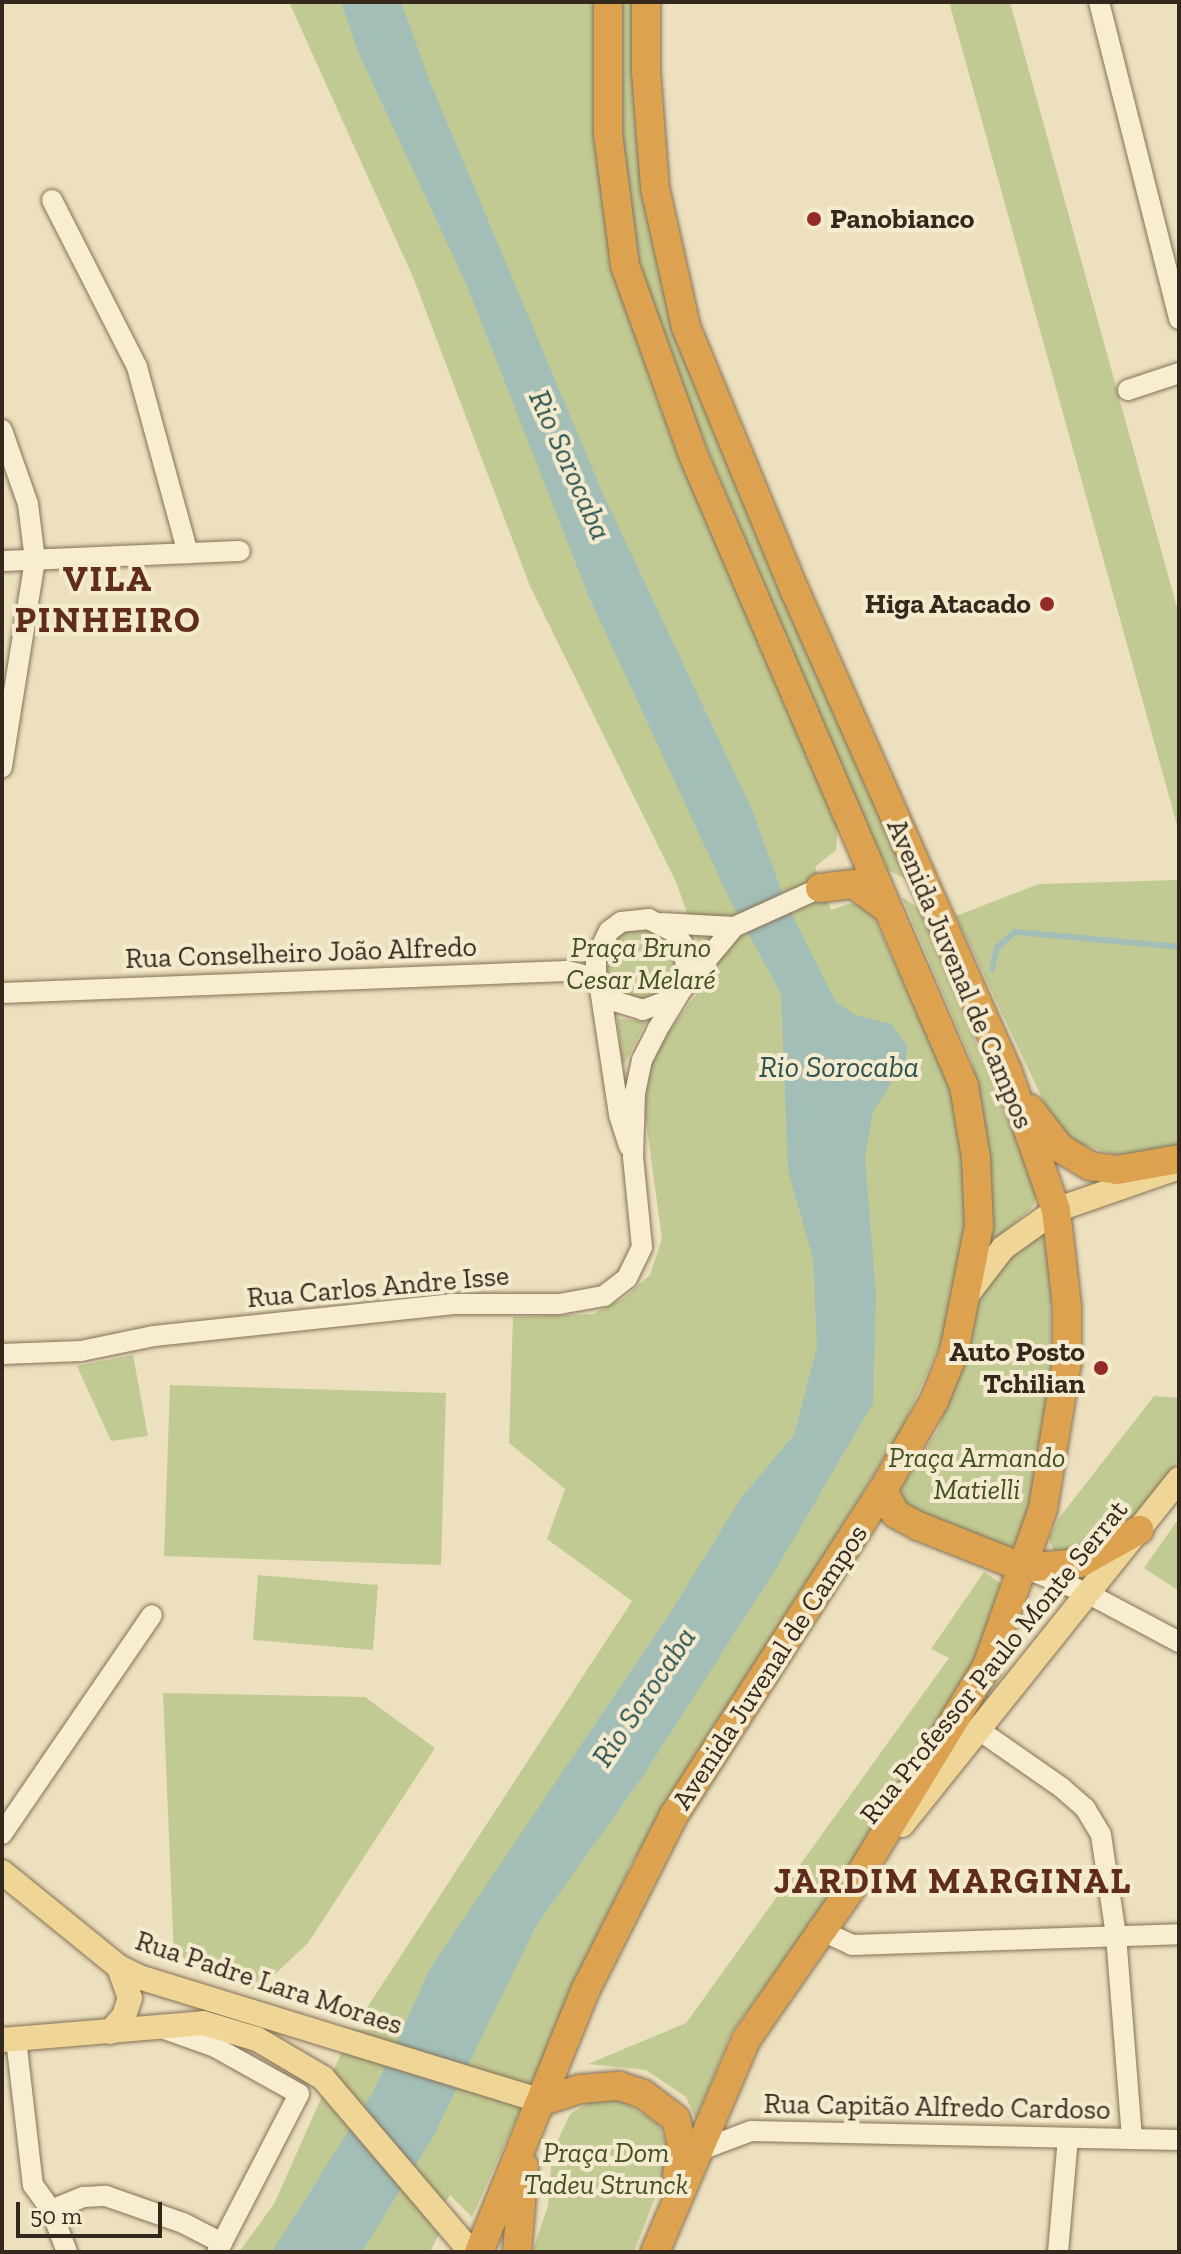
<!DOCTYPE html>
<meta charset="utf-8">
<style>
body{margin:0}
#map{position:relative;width:1181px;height:2254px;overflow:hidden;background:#ece0be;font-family:"Zilla Slab",serif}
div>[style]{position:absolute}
.green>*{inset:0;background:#c2ca93}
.round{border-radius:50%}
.water>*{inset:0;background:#a2beb7}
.stream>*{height:6px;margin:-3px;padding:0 3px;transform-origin:3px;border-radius:3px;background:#a2beb7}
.roads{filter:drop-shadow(0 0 2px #847157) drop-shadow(0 0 2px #847157)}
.minor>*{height:20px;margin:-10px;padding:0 10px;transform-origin:10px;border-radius:10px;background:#f8edd1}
.major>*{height:24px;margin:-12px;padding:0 12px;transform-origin:12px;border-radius:12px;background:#f0d696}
.highway>*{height:28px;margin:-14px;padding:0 14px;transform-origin:14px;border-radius:14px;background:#dca24f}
.dots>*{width:22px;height:22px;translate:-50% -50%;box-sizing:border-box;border:4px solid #f4eace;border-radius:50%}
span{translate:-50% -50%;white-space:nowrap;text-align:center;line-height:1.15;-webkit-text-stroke:8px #f4eace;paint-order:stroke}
.poi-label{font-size:28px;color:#34281c;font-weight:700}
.left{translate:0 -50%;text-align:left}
.right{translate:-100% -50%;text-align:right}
.park-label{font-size:28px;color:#435023;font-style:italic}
.street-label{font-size:28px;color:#34281c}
.water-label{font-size:30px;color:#2b5452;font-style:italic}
.district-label{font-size:36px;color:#602c1c;font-weight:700;letter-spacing:2px}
.frame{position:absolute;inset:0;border:4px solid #34281c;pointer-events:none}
.scale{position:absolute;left:16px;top:2202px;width:146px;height:36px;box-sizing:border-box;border:4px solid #34281c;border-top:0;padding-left:10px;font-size:24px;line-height:28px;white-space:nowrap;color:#34281c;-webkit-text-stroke:6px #f4eace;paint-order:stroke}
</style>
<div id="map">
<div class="green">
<div style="clip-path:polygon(289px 2px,595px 2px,614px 260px,659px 405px,838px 825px,836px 850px,815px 867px,831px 910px,851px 903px,870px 909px,955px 1098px,971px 1214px,946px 1331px,901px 1431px,631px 1864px,472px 2217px,450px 2195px,430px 2225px,439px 2234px,430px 2252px,239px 2252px,274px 2204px,352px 2029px,381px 2031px,357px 2023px,632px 1601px,547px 1539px,565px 1489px,509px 1443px,513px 1317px,593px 1314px,624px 1298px,650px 1275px,662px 1239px,644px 1106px,651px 1064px,658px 1046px,710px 976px,676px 882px,530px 586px,413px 277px)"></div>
<div style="clip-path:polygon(619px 2px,636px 2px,636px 132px,654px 250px,674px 325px,914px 883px,888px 870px,850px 788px,657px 329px,634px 247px,622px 165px)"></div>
<div style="clip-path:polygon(949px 2px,1010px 2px,1179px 615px,1179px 832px)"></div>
<div style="clip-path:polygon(1179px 880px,1179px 1148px,1120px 1156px,1076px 1143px,1052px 1119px,956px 916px,1039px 884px)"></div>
<div style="clip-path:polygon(902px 897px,917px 907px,926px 923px,1039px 1194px,1031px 1209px,992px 1242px,987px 1239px,989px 1155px,972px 1062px)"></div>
<div class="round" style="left:605px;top:928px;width:72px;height:72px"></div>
<div style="clip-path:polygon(617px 1018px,646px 1022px,625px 1063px,622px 1063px)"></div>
<div style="clip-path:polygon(1042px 1231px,1051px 1269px,1051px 1391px,1029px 1507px,1016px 1544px,1010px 1547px,950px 1528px,903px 1503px,901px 1488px,938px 1430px,980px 1299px,1005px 1261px)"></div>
<div style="clip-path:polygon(133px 1355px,148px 1436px,111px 1441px,77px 1366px)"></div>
<div style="clip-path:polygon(170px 1385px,446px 1393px,441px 1565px,164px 1556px)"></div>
<div style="clip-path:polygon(1154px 1396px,1179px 1398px,1179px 1461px,1135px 1519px,1075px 1552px,1055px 1554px,1049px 1539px,1059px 1518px)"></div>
<div style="clip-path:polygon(1179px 1518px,1179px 1591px,1144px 1568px)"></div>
<div style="clip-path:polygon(984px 1572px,1003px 1585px,987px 1643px,839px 1884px,731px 2033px,696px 2119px,686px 2097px,646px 2070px,588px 2064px,686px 2023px,949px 1658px,931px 1649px)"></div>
<div style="clip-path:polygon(258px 1575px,378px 1585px,373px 1650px,253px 1640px)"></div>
<div style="clip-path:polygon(163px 1693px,365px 1697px,435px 1748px,308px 1943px,257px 1991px,174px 1957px)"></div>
<div style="clip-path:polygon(620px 2099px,659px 2125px,668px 2148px,664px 2175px,634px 2252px,532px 2252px,548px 2206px,552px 2153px,570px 2114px,591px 2101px)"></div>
</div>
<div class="water">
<div style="clip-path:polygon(341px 2px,401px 2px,430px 82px,603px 494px,753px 812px,784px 898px,836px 1002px,855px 1015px,891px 1024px,907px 1045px,906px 1059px,873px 1112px,865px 1157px,876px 1295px,873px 1403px,779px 1564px,643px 1776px,536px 1926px,433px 2137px,362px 2252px,272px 2252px,373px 2092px,431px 1967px,672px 1610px,741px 1498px,794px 1435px,817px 1347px,813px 1258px,788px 1170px,781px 994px,728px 896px,589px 597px,468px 288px,358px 52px)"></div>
</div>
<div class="stream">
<div style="left:992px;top:969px;width:22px;rotate:-77deg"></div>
<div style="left:997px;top:948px;width:24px;rotate:-42deg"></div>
<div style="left:1015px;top:932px;width:165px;rotate:5.2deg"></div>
</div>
<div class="roads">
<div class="minor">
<div style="left:1099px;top:2px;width:327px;rotate:75.8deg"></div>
<div style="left:52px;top:200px;width:187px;rotate:63deg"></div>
<div style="left:137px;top:367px;width:193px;rotate:74.7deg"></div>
<div style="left:1128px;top:390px;width:54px;rotate:-18.4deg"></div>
<div style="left:2px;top:430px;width:78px;rotate:70.6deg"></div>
<div style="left:28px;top:504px;width:56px;rotate:82.9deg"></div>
<div style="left:35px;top:560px;width:210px;rotate:99.1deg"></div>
<div style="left:2px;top:561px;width:238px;rotate:-2.4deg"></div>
<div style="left:662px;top:923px;width:72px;rotate:3.2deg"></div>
<div style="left:2px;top:993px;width:565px;rotate:-2.23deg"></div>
<div style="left:567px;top:971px;width:25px;rotate:14deg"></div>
<div style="left:591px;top:977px;width:9px;rotate:32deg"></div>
<div style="left:599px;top:982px;width:24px;rotate:52deg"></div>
<div style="left:614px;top:1001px;width:30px;rotate:17deg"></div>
<div style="left:643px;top:1010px;width:30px;rotate:-21deg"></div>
<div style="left:671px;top:999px;width:30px;rotate:-57deg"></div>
<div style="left:687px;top:974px;width:30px;rotate:-98deg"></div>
<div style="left:683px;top:944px;width:15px;rotate:-127deg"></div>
<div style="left:674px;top:932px;width:28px;rotate:-153deg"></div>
<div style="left:649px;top:919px;width:28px;rotate:174deg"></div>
<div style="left:621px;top:922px;width:15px;rotate:143deg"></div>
<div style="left:609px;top:931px;width:30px;rotate:116deg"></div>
<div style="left:596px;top:958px;width:16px;rotate:90deg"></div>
<div style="left:596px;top:974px;width:9px;rotate:69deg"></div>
<div style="left:599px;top:982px;width:134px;rotate:81.4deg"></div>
<div style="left:619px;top:1115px;width:33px;rotate:72deg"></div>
<div style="left:2px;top:1354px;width:79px;rotate:-2.2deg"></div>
<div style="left:81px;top:1351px;width:75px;rotate:-11.6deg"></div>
<div style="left:154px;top:1336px;width:299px;rotate:-6.1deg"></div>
<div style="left:451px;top:1304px;width:108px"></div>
<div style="left:559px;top:1304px;width:46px;rotate:-10.1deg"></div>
<div style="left:604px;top:1296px;width:29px;rotate:-38deg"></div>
<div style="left:627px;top:1278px;width:34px;rotate:-64deg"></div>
<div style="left:642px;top:1247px;width:90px;rotate:-95.7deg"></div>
<div style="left:633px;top:1157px;width:64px;rotate:-88.2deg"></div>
<div style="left:635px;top:1093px;width:34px;rotate:-78deg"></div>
<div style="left:642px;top:1060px;width:34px;rotate:-63deg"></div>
<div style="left:657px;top:1030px;width:48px;rotate:-58.6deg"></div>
<div style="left:682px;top:989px;width:81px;rotate:-50deg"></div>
<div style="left:734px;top:927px;width:107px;rotate:-24.4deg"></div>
<div style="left:1032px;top:1571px;width:59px;rotate:21.8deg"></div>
<div style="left:1087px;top:1593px;width:104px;rotate:28deg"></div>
<div style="left:979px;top:1730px;width:101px;rotate:34.9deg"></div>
<div style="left:1062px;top:1788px;width:30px;rotate:41deg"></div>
<div style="left:1085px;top:1808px;width:31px;rotate:59deg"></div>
<div style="left:1101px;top:1835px;width:101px;rotate:81.5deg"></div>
<div style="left:1116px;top:1935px;width:205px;rotate:85.5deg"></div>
<div style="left:2px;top:1834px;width:265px;rotate:-55.6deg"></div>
<div style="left:818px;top:1929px;width:38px;rotate:25deg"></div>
<div style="left:852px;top:1945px;width:327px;rotate:-1.9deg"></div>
<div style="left:162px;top:2028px;width:56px;rotate:19.7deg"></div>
<div style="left:215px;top:2047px;width:96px;rotate:29.2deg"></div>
<div style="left:299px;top:2094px;width:178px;rotate:117.4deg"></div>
<div style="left:16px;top:2039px;width:147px;rotate:83.4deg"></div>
<div style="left:33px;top:2185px;width:31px;rotate:54deg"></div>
<div style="left:51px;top:2210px;width:45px;rotate:69.1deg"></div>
<div style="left:698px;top:2151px;width:57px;rotate:-20.7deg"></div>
<div style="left:751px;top:2131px;width:428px;rotate:1.2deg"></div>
<div style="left:51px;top:2210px;width:35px;rotate:-22deg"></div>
<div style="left:84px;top:2197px;width:22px;rotate:-3deg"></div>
<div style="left:106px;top:2196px;width:82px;rotate:19.3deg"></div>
<div style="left:183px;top:2223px;width:44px;rotate:27.1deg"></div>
<div style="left:1058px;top:2252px;width:114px;rotate:-85deg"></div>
</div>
<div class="major">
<div style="left:967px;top:1295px;width:59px;rotate:-52.5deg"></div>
<div style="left:1003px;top:1248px;width:65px;rotate:-35.6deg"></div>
<div style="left:1056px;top:1210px;width:125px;rotate:-19.2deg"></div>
<div style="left:902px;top:1825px;width:443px;rotate:-51.3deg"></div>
<div style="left:2px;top:1872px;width:151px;rotate:39.1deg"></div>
<div style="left:119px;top:1967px;width:25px;rotate:26deg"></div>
<div style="left:142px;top:1978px;width:419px;rotate:17.1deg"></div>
<div style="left:110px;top:2032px;width:21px;rotate:-49deg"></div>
<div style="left:124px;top:2016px;width:19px;rotate:-72deg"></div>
<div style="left:130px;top:1998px;width:33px;rotate:-110deg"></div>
<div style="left:2px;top:2040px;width:202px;rotate:-4.8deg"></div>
<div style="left:203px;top:2023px;width:56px;rotate:16.5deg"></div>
<div style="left:257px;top:2039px;width:77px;rotate:30.6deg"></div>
<div style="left:323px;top:2078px;width:228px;rotate:49.6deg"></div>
</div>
<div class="highway">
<div style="left:646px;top:2px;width:69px;rotate:90deg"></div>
<div style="left:646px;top:71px;width:117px;rotate:85.6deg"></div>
<div style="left:655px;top:188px;width:142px;rotate:77.4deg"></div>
<div style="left:686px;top:327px;width:286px;rotate:67.6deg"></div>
<div style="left:795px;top:591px;width:524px;rotate:66.13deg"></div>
<div style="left:1007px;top:1070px;width:148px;rotate:70.7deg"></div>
<div style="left:1056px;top:1210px;width:97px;rotate:83.5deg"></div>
<div style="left:1067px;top:1306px;width:56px;rotate:90deg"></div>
<div style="left:1067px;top:1362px;width:149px;rotate:99.3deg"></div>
<div style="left:1043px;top:1509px;width:167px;rotate:109.6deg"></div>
<div style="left:987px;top:1666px;width:254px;rotate:121.3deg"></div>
<div style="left:855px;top:1883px;width:191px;rotate:124.8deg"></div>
<div style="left:746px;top:2040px;width:231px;rotate:113.2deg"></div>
<div style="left:820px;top:888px;width:34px;rotate:-7deg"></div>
<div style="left:854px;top:884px;width:36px;rotate:37deg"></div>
<div style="left:1030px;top:1109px;width:49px;rotate:52.4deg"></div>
<div style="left:1060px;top:1148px;width:35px;rotate:31deg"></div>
<div style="left:1090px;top:1166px;width:27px;rotate:8deg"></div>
<div style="left:1117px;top:1170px;width:63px;rotate:-10.1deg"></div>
<div style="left:883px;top:1490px;width:27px;rotate:62deg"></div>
<div style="left:896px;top:1514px;width:25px;rotate:29deg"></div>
<div style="left:918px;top:1526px;width:114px;rotate:21.6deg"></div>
<div style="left:1024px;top:1568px;width:56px;rotate:-5.1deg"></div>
<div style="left:1080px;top:1563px;width:68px;rotate:-29.2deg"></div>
<div style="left:543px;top:2101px;width:40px;rotate:-18deg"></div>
<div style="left:581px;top:2089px;width:38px;rotate:-5deg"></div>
<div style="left:619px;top:2086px;width:25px;rotate:18deg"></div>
<div style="left:643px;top:2094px;width:41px;rotate:37.1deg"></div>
<div style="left:676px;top:2119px;width:26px;rotate:77deg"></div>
<div style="left:682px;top:2144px;width:31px;rotate:99deg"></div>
<div style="left:479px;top:2252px;width:284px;rotate:-67.9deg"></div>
<div style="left:586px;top:1989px;width:195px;rotate:-63.2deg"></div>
<div style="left:674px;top:1815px;width:386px;rotate:-57.3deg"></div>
<div style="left:883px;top:1490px;width:103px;rotate:-60.2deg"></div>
<div style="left:934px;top:1401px;width:53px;rotate:-67.8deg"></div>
<div style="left:954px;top:1352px;width:128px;rotate:-78.8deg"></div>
<div style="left:979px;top:1226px;width:68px;rotate:-92.5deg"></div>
<div style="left:976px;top:1158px;width:73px;rotate:-99.5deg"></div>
<div style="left:964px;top:1086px;width:685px;rotate:-113.23deg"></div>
<div style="left:694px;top:457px;width:204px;rotate:-109.8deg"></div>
<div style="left:625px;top:265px;width:132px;rotate:-97.4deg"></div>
<div style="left:608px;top:134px;width:132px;rotate:-90deg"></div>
<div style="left:517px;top:2252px;width:86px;rotate:-85.3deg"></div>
</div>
</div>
<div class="dots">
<div style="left:814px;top:219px;background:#922b29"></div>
<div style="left:1047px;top:604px;background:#922b29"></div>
<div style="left:1101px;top:1368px;background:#922b29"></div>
</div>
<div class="poi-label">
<span class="left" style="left:830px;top:219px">Panobianco</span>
<span class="right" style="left:1031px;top:604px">Higa Atacado</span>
<span class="right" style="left:1085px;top:1368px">Auto Posto<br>Tchilian</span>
</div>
<div class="park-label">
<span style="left:641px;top:964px">Praça Bruno<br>Cesar Melaré</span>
<span style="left:977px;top:1474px">Praça Armando<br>Matielli</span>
<span style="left:606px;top:2169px">Praça Dom<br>Tadeu Strunck</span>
</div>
<div class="street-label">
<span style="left:301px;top:953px;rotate:-2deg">Rua Conselheiro João Alfredo</span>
<span style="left:960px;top:974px;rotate:67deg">Avenida Juvenal de Campos</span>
<span style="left:378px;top:1287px;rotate:-5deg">Rua Carlos Andre Isse</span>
<span style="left:994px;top:1662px;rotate:-51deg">Rua Professor Paulo Monte Serrat</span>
<span style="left:770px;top:1667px;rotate:-57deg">Avenida Juvenal de Campos</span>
<span style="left:269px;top:1983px;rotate:18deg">Rua Padre Lara Moraes</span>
<span style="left:937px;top:2107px;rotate:1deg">Rua Capitão Alfredo Cardoso</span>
</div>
<div class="water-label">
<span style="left:570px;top:465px;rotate:66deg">Rio Sorocaba</span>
<span style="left:839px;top:1067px">Rio Sorocaba</span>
<span style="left:644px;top:1697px;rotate:-56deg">Rio Sorocaba</span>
</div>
<div class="district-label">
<span style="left:108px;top:599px">VILA<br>PINHEIRO</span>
<span style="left:953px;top:1881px">JARDIM MARGINAL</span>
</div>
<div class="frame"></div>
<div class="scale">50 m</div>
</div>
